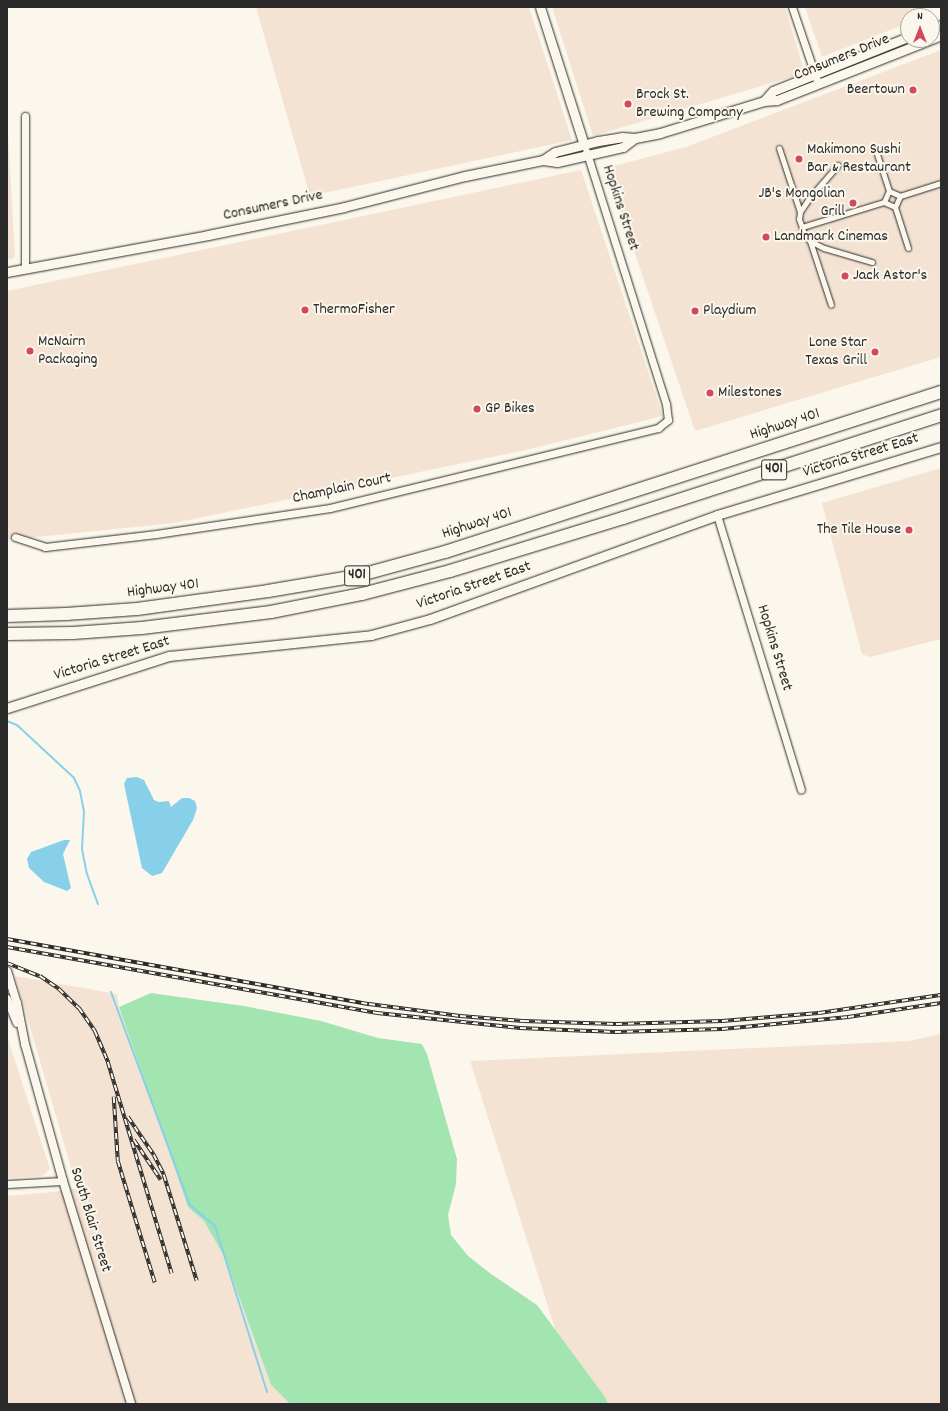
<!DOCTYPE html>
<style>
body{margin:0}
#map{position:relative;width:948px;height:1411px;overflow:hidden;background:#fbf7ec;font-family:Dekko,sans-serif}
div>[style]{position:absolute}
.built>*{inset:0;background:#f4e3d2}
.green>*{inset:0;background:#a2e5b0}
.water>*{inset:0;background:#88d0ea}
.stream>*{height:2px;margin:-1px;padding:0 1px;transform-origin:1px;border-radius:1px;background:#88d0ea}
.roads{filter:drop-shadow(0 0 1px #2b2b2b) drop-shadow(0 0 1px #2b2b2b)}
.pedestrian>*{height:5px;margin:-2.5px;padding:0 2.5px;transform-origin:2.5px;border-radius:2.5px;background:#fbf7ec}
.minor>*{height:7px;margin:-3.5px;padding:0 3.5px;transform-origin:3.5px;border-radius:3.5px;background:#fbf7ec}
.tertiary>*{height:8px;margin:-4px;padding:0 4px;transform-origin:4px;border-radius:4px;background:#fbf7ec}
.secondary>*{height:9px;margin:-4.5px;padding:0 4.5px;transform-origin:4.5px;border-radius:4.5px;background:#fbf7ec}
.motorway>*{height:12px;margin:-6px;padding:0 6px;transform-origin:6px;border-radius:6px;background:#fbf7ec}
.rail>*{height:3.5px;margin-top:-1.75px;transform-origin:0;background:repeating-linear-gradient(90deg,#fbf7ec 0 6px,#2b2b2b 0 12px);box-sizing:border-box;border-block:1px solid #2b2b2b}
.dots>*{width:11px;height:11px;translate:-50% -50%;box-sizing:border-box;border:2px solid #fbf7ec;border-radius:50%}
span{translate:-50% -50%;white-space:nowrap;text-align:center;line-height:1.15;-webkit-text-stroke:4px #fbf7ec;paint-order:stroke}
.shield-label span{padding:1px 3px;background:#fbf7ec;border:1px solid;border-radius:3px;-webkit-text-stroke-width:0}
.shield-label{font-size:15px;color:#2b2b2b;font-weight:700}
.street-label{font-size:16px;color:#2b2b2b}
.poi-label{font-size:16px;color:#2b2b2b}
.right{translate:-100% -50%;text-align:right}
.left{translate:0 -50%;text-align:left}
.frame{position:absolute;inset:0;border:8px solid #2b2b2b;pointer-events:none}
.north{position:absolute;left:900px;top:8px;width:40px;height:40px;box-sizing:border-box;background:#fbf7ec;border:1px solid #a8a59f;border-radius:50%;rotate:0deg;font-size:11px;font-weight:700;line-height:16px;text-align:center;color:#2b2b2b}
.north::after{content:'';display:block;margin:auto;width:14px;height:18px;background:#d1495b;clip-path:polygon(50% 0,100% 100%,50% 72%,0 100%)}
</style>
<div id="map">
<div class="built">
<div style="clip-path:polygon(256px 7px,529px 7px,572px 140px,310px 196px)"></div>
<div style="clip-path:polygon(552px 7px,785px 7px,805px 73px,593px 136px)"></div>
<div style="clip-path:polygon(805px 7px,922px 7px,925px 16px,908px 16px,908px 23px,822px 57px)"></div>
<div style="clip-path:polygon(941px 50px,941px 357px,695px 431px,606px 168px,686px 147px)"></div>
<div style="clip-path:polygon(7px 113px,15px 258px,7px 260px)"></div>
<div style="clip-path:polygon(581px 170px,663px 416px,526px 450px,174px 523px,7px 540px,7px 291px)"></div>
<div style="clip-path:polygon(941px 468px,941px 639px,870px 657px,862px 654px,822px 503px)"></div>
<div style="clip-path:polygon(15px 976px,117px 994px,119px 1007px,188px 1207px,204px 1221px,225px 1258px,271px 1385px,290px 1404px,7px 1404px,7px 1196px,54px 1192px,77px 1188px)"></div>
<div style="clip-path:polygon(941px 1034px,941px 1404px,579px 1404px,470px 1061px,909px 1041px)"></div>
<div style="clip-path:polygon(7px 1036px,50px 1169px,42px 1176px,7px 1178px)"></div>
</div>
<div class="green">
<div style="clip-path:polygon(151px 993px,244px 1006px,321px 1021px,378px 1038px,422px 1044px,427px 1054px,457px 1159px,456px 1184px,448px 1215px,451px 1235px,468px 1256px,491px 1274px,537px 1305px,605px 1397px,608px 1404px,290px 1404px,271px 1385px,225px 1258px,204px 1221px,188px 1207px,119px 1007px)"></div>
</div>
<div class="water">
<div style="clip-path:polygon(137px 777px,144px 780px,154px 800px,159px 802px,169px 801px,171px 807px,182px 798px,189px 798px,195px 801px,197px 808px,193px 820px,162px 873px,152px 876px,142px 868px,124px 784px,127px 778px)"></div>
<div style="clip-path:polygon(64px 840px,70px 840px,63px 854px,71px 888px,67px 891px,44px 882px,29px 868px,27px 859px,31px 852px)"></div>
</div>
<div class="stream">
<div style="left:7px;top:721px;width:11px;rotate:22deg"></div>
<div style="left:17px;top:725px;width:78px;rotate:42.9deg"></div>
<div style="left:74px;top:778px;width:14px;rotate:65deg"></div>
<div style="left:80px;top:791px;width:20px;rotate:79deg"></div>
<div style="left:84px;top:811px;width:38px;rotate:93deg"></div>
<div style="left:82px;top:849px;width:25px;rotate:79deg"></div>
<div style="left:87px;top:874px;width:32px;rotate:70deg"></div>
<div style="left:111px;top:992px;width:227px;rotate:69.7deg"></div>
<div style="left:190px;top:1205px;width:33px;rotate:40deg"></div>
<div style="left:215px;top:1226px;width:174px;rotate:72.6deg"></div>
</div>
<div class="roads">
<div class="pedestrian">
<div style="left:779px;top:148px;width:67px;rotate:71.8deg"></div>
<div style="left:877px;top:154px;width:39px;rotate:72deg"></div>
<div style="left:838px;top:165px;width:43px;rotate:131.2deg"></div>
<div style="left:810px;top:197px;width:18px;rotate:124deg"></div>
<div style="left:800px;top:212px;width:7px;rotate:98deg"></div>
<div style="left:799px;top:219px;width:18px;rotate:71deg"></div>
<div style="left:805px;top:236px;width:7px;rotate:45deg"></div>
<div style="left:810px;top:241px;width:16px;rotate:27deg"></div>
<div style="left:824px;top:248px;width:50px;rotate:16.3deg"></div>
<div style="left:900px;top:196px;width:43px;rotate:-17.6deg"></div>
<div style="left:895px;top:207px;width:12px;rotate:-156deg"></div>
<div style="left:884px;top:202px;width:12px;rotate:-66deg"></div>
<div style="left:889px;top:191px;width:12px;rotate:24deg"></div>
<div style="left:900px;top:196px;width:12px;rotate:114deg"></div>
<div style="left:895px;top:207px;width:43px;rotate:72.4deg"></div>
<div style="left:802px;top:227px;width:86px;rotate:-17deg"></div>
<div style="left:810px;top:241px;width:67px;rotate:71.8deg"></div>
</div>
<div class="minor">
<div style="left:792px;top:7px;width:81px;rotate:71.3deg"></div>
<div style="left:25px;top:268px;width:152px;rotate:-90deg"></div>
<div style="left:717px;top:515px;width:287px;rotate:73deg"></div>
<div style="left:15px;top:537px;width:32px;rotate:18deg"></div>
<div style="left:45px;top:547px;width:112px;rotate:-6.7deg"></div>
<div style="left:156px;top:534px;width:176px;rotate:-8.5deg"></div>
<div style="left:330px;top:508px;width:338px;rotate:-13.7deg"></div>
<div style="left:658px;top:428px;width:13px;rotate:-39deg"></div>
<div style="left:668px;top:420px;width:16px;rotate:-97deg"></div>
<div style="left:666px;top:404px;width:265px;rotate:-107.5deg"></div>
<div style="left:7px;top:1184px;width:56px;rotate:-3.1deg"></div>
</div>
<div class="tertiary">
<div style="left:7px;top:971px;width:34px;rotate:73deg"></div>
<div style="left:17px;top:1003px;width:42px;rotate:79deg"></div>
<div style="left:25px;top:1044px;width:142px;rotate:74.5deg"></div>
<div style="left:63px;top:1181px;width:233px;rotate:73deg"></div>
<div style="left:7px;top:999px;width:26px;rotate:67deg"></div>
</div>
<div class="secondary">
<div style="left:540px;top:7px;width:145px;rotate:72.3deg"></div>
<div style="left:932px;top:28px;width:9px;rotate:-18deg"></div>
<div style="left:932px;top:39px;width:10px;rotate:-24deg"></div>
<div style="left:764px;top:101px;width:13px;rotate:-48deg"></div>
<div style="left:773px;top:91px;width:145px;rotate:-21.8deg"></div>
<div style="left:543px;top:160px;width:14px;rotate:8deg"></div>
<div style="left:557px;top:162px;width:68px;rotate:-12.8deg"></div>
<div style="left:623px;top:147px;width:15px;rotate:-37deg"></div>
<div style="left:7px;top:272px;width:204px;rotate:-10.4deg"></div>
<div style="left:208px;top:235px;width:139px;rotate:-11.6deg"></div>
<div style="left:344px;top:207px;width:125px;rotate:-14.4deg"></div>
<div style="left:465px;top:176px;width:80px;rotate:-11.6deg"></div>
<div style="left:543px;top:160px;width:14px;rotate:-34deg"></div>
<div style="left:555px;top:152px;width:44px;rotate:-14.3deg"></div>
<div style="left:598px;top:141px;width:24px;rotate:-9deg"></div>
<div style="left:622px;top:137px;width:13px;rotate:4deg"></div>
<div style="left:635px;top:138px;width:25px;rotate:-11deg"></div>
<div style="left:660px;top:133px;width:109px;rotate:-17.1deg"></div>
<div style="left:764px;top:101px;width:13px;rotate:-4deg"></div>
<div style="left:777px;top:100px;width:163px;rotate:-21.5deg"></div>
<div style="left:7px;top:708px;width:170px;rotate:-17.8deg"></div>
<div style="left:169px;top:656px;width:203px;rotate:-5.9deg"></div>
<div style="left:371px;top:635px;width:61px;rotate:-15.2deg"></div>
<div style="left:430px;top:619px;width:305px;rotate:-19.9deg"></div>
<div style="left:717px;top:515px;width:234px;rotate:-16.9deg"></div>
</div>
<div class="motorway">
<div style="left:7px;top:616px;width:59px;rotate:-1.9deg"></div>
<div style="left:66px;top:614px;width:71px;rotate:-4deg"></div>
<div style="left:137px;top:609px;width:132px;rotate:-7.8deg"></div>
<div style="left:268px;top:591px;width:90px;rotate:-9.6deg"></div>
<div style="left:357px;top:576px;width:91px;rotate:-15.3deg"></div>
<div style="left:445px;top:552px;width:521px;rotate:-17.88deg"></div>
<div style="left:7px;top:634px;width:66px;rotate:-0.9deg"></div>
<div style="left:73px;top:633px;width:69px;rotate:-4.1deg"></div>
<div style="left:142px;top:628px;width:130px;rotate:-7.1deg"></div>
<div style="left:271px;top:612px;width:93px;rotate:-11.2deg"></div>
<div style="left:362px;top:594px;width:91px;rotate:-14.6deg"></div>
<div style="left:450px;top:571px;width:181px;rotate:-17deg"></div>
<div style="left:623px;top:518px;width:334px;rotate:-17.9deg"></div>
</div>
</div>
<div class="rail">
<div style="left:7px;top:939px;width:368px;rotate:10.2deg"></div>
<div style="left:369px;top:1004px;width:92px;rotate:7.5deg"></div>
<div style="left:460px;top:1016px;width:63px;rotate:4.5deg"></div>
<div style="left:523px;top:1021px;width:93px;rotate:1.8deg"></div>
<div style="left:616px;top:1024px;width:106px;rotate:-1.6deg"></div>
<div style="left:722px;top:1021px;width:97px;rotate:-4.7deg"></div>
<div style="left:819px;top:1013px;width:123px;rotate:-8.4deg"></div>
<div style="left:7px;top:947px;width:376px;rotate:10.1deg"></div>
<div style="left:377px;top:1013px;width:144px;rotate:6deg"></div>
<div style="left:520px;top:1028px;width:95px;rotate:2.4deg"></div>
<div style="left:615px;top:1032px;width:107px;rotate:-1.6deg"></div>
<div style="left:722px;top:1029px;width:127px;rotate:-5.4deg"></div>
<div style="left:848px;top:1017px;width:94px;rotate:-8.6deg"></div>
<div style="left:7px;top:963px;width:35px;rotate:22deg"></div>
<div style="left:40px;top:976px;width:23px;rotate:34deg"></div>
<div style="left:59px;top:989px;width:28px;rotate:44deg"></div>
<div style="left:79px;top:1008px;width:28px;rotate:55deg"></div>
<div style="left:95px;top:1031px;width:34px;rotate:67deg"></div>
<div style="left:108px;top:1062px;width:221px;rotate:73.2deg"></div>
<div style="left:114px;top:1097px;width:64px;rotate:86.4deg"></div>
<div style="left:118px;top:1161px;width:127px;rotate:73.1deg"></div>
<div style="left:128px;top:1117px;width:46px;rotate:55.6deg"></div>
<div style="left:154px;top:1155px;width:22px;rotate:63deg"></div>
<div style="left:164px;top:1175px;width:111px;rotate:72.7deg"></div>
<div style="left:134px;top:1140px;width:48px;rotate:56deg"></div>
</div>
<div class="dots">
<div style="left:913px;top:90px;background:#d1495b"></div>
<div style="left:628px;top:104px;background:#d1495b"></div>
<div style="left:799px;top:159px;background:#d1495b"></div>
<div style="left:853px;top:203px;background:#d1495b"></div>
<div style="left:766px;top:237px;background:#d1495b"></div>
<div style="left:845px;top:276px;background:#d1495b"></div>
<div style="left:305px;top:310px;background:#d1495b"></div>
<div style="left:695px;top:311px;background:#d1495b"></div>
<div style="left:30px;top:351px;background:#d1495b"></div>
<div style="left:875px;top:352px;background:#d1495b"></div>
<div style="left:710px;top:393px;background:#d1495b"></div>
<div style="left:477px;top:409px;background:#d1495b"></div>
<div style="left:909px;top:530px;background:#d1495b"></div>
</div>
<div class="shield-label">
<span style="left:774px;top:470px">401</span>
<span style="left:357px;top:576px">401</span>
</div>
<div class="street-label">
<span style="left:842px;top:58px;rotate:-22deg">Consumers Drive</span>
<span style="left:273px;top:206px;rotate:-12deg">Consumers Drive</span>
<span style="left:620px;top:208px;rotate:72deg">Hopkins Street</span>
<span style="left:785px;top:425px;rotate:-18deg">Highway 401</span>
<span style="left:861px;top:456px;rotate:-17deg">Victoria Street East</span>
<span style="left:342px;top:489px;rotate:-12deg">Champlain Court</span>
<span style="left:477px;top:524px;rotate:-18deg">Highway 401</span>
<span style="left:474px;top:586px;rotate:-19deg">Victoria Street East</span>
<span style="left:163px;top:589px;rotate:-7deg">Highway 401</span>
<span style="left:774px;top:648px;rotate:73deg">Hopkins Street</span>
<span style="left:112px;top:659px;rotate:-17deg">Victoria Street East</span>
<span style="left:90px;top:1220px;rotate:73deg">South Blair Street</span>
</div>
<div class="poi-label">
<span class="right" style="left:905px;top:90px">Beertown</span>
<span class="left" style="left:636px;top:104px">Brock St.<br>Brewing Company</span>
<span class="left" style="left:807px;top:159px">Makimono Sushi<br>Bar &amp; Restaurant</span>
<span class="right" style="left:845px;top:203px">JB's Mongolian<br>Grill</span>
<span class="left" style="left:774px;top:237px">Landmark Cinemas</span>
<span class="left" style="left:853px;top:276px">Jack Astor's</span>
<span class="left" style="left:313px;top:310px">ThermoFisher</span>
<span class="left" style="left:703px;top:311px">Playdium</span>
<span class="left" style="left:38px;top:351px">McNairn<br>Packaging</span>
<span class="right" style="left:867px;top:352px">Lone Star<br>Texas Grill</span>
<span class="left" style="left:718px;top:393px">Milestones</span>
<span class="left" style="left:485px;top:409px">GP Bikes</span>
<span class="right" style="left:901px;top:530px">The Tile House</span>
</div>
<div class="frame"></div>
<div class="north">N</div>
</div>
